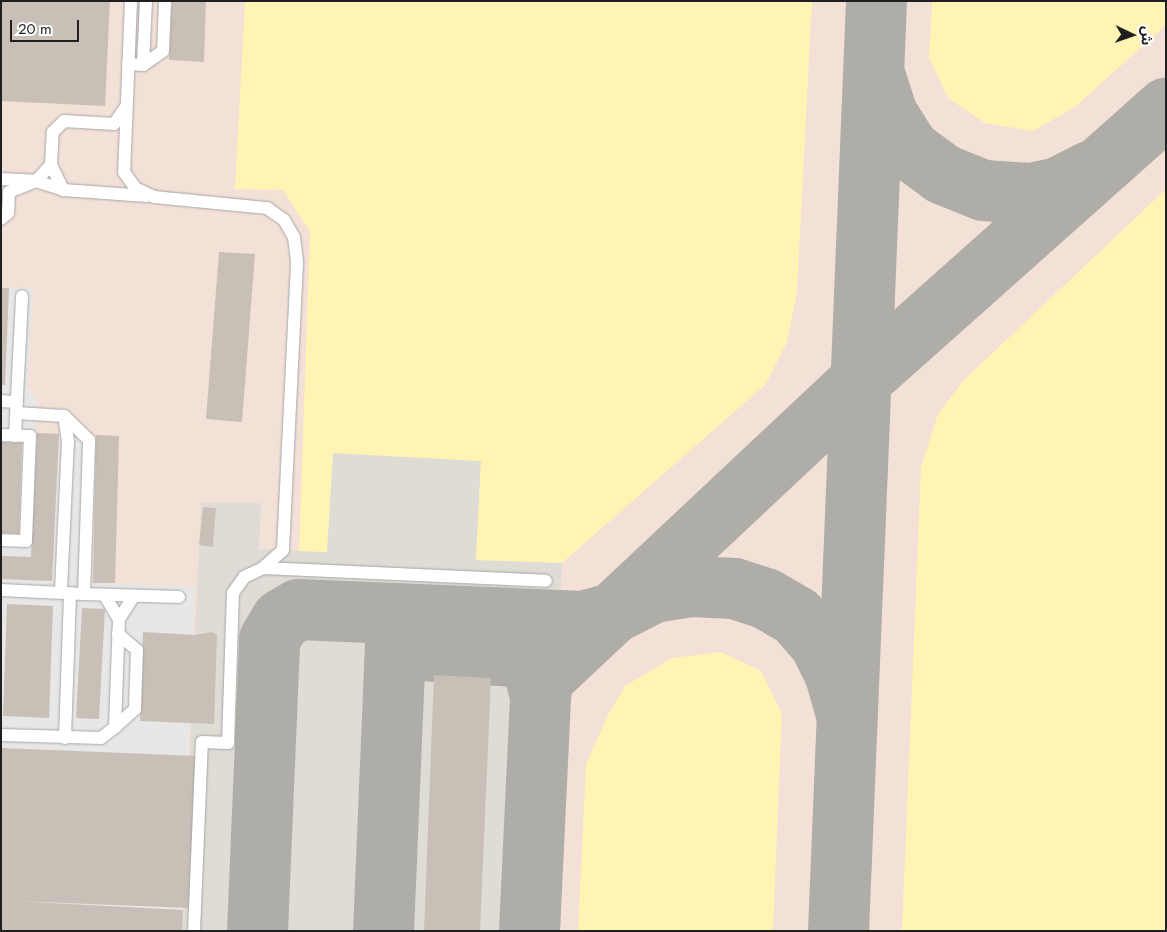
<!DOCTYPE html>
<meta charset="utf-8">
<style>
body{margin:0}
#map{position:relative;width:1167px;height:932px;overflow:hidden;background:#f0ede4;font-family:Jost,"Noto Sans Arabic",sans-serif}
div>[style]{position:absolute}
.military>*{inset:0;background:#f3e0d6}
.airport>*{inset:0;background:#dfdcd6}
.sand>*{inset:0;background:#fff4b3}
.parking>*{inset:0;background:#e7e7e7}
.taxiway>*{height:61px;margin:-30.5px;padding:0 30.5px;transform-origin:30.5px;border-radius:30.5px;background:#aeada8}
.building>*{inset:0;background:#c8bfb7}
.roads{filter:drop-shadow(0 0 1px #a6a6a6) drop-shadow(0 0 1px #a6a6a6)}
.service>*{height:12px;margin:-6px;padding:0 6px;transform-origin:6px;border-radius:6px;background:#fff}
span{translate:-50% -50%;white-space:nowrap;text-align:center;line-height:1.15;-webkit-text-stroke:4px #fff;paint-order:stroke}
.frame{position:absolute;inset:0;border:2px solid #1f1f1f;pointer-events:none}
.north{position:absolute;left:1107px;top:10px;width:50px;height:50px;-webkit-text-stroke:4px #fff;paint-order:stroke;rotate:93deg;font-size:14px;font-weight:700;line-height:20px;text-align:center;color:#1f1f1f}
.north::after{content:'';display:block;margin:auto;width:18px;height:22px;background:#1f1f1f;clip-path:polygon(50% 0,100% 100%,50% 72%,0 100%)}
.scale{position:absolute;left:10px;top:20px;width:69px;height:22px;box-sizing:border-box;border:2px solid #1f1f1f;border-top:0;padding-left:6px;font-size:15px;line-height:18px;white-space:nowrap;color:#1f1f1f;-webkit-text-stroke:4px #fff;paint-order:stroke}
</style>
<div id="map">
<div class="military">
<div style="clip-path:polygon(1px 1px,1166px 1px,1166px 931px,1px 931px)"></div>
</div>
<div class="airport">
<div style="clip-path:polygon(333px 453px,481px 461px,476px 560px,562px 563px,546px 931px,182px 931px,201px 503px,261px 503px,259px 549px,326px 552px)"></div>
</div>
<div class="sand">
<div style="clip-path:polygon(245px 1px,812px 1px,797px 293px,787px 342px,766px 384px,562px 563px,476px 560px,481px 461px,333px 453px,327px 552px,299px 551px,310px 232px,283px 190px,235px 189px)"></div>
<div style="clip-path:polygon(932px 1px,1166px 1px,1166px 25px,1075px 107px,1033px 131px,985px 123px,948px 98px,929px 58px)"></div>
<div style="clip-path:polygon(1166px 189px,1166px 931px,902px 931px,921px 467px,938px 414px,964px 380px)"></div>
<div style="clip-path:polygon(721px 652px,761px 671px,782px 714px,773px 931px,578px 931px,586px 764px,609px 713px,625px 686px,672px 658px)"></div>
</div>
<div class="parking">
<div style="clip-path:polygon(9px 288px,33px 288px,28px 387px,37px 400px,31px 557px,1px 556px,1px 385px,5px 385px)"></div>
<div style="clip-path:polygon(59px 434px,96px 435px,93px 583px,195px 587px,182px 931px,1px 931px,1px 579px,52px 581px)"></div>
</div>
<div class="taxiway">
<div style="left:875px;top:77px;width:39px;rotate:72deg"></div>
<div style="left:887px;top:114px;width:41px;rotate:57.8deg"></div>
<div style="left:909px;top:149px;width:42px;rotate:36.3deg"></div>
<div style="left:943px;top:174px;width:43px;rotate:21.8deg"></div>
<div style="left:983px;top:190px;width:47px;rotate:3.7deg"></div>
<div style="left:1030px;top:193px;width:29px;rotate:-12deg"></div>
<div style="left:1058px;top:187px;width:36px;rotate:-27deg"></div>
<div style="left:394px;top:663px;width:17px;rotate:-36deg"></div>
<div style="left:408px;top:653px;width:13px;rotate:-13deg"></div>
<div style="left:421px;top:650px;width:96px;rotate:3.6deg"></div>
<div style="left:517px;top:656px;width:18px;rotate:34deg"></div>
<div style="left:532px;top:666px;width:30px;rotate:75deg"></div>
<div style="left:540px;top:695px;width:17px;rotate:-80deg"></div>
<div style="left:543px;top:678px;width:434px;rotate:-43.2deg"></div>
<div style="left:859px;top:381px;width:411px;rotate:-41.7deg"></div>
<div style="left:257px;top:931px;width:292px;rotate:-87.6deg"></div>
<div style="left:269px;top:639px;width:23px;rotate:-59deg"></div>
<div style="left:281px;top:619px;width:20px;rotate:-30deg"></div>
<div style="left:298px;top:609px;width:284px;rotate:2.4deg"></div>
<div style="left:582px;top:621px;width:31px;rotate:-15deg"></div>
<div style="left:612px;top:613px;width:46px;rotate:-27.1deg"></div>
<div style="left:653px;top:592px;width:38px;rotate:-9deg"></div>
<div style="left:691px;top:586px;width:43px;rotate:2.7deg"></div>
<div style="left:734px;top:588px;width:33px;rotate:18deg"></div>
<div style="left:765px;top:598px;width:36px;rotate:30deg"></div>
<div style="left:796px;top:616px;width:37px;rotate:49deg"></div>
<div style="left:820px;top:644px;width:34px;rotate:64deg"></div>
<div style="left:835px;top:675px;width:41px;rotate:74.2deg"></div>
<div style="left:383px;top:931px;width:292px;rotate:-87.6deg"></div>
<div style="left:529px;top:931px;width:236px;rotate:-87.3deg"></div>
<div style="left:838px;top:931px;width:931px;rotate:-87.66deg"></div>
</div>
<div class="building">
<div style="clip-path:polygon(1px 1px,110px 1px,105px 106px,1px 101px)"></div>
<div style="clip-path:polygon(172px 1px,206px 1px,204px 62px,169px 60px)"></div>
<div style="clip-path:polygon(219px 252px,255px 254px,242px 422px,206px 419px)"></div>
<div style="clip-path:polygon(1px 288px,9px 288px,5px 385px,1px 385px)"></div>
<div style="clip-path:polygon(37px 433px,59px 434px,52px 581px,1px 579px,1px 556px,31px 557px)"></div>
<div style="clip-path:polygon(96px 435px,119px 436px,115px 583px,93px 583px)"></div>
<div style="clip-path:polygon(1px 442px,22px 443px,19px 534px,1px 533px)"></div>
<div style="clip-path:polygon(203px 507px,216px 508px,213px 547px,199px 545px)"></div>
<div style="clip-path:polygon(7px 604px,53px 606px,49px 718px,3px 716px)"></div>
<div style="clip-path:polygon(82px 608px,105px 609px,99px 719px,76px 718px)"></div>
<div style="clip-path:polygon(143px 632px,195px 635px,211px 632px,217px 634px,214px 724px,140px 721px)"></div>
<div style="clip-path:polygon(434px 675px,491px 678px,480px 931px,424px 931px)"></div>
<div style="clip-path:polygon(1px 748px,198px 756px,192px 908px,12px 901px,183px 910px,182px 931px,1px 931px)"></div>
</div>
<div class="roads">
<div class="service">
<div style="left:131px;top:1px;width:171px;rotate:92.3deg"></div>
<div style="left:124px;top:172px;width:19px;rotate:55deg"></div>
<div style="left:135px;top:188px;width:21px;rotate:25deg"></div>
<div style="left:154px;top:197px;width:114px;rotate:5.6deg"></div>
<div style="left:267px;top:208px;width:21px;rotate:35deg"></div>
<div style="left:284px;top:220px;width:20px;rotate:60deg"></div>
<div style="left:294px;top:237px;width:26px;rotate:83deg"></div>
<div style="left:297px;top:263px;width:287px;rotate:92.8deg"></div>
<div style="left:283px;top:550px;width:27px;rotate:138deg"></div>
<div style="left:128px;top:64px;width:15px;rotate:4deg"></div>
<div style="left:143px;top:65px;width:24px;rotate:-35deg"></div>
<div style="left:163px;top:51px;width:50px;rotate:-87.7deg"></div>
<div style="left:143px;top:65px;width:64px;rotate:-87.3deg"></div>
<div style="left:51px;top:165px;width:33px;rotate:-87deg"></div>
<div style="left:53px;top:132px;width:16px;rotate:-45deg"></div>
<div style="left:64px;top:121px;width:50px;rotate:3.4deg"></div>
<div style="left:114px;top:124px;width:19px;rotate:-55deg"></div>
<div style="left:1px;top:179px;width:35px;rotate:3deg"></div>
<div style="left:36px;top:181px;width:28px;rotate:18deg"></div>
<div style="left:63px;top:190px;width:84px;rotate:4.1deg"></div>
<div style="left:1px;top:219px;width:9px;rotate:-41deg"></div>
<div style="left:8px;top:213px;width:21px;rotate:-87deg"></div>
<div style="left:9px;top:192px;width:29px;rotate:-22deg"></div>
<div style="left:36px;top:181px;width:22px;rotate:-47deg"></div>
<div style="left:51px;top:165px;width:28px;rotate:64deg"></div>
<div style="left:1px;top:401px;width:16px;rotate:4deg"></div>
<div style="left:17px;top:413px;width:47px;rotate:3.7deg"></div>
<div style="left:64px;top:416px;width:25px;rotate:81deg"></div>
<div style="left:68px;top:441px;width:151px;rotate:92.7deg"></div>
<div style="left:1px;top:435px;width:29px;rotate:2deg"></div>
<div style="left:30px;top:436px;width:105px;rotate:92.2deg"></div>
<div style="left:26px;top:541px;width:25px;rotate:-178deg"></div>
<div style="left:15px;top:436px;width:140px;rotate:-87.1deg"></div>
<div style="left:1px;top:590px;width:83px;rotate:2.8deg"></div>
<div style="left:84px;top:594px;width:154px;rotate:-88.1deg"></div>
<div style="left:89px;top:440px;width:35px;rotate:-136deg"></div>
<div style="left:84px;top:594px;width:95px;rotate:1.8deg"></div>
<div style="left:105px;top:596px;width:27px;rotate:59deg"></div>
<div style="left:119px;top:619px;width:27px;rotate:-57deg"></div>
<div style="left:115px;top:727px;width:27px;rotate:-42deg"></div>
<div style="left:135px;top:709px;width:59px;rotate:-88.1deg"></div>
<div style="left:137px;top:650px;width:25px;rotate:-140deg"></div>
<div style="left:1px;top:735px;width:100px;rotate:1.7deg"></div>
<div style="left:101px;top:738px;width:18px;rotate:-38deg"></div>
<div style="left:115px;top:727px;width:108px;rotate:-87.9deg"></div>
<div style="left:65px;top:738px;width:145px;rotate:-88deg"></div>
<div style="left:194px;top:931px;width:189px;rotate:-87.6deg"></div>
<div style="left:202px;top:742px;width:26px;rotate:2deg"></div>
<div style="left:228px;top:743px;width:150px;rotate:-88.1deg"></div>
<div style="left:233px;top:593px;width:19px;rotate:-55deg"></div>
<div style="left:244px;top:577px;width:21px;rotate:-25deg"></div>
<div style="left:263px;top:568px;width:283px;rotate:2.6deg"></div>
</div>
</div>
<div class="frame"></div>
<div class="north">ش</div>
<div class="scale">20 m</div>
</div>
